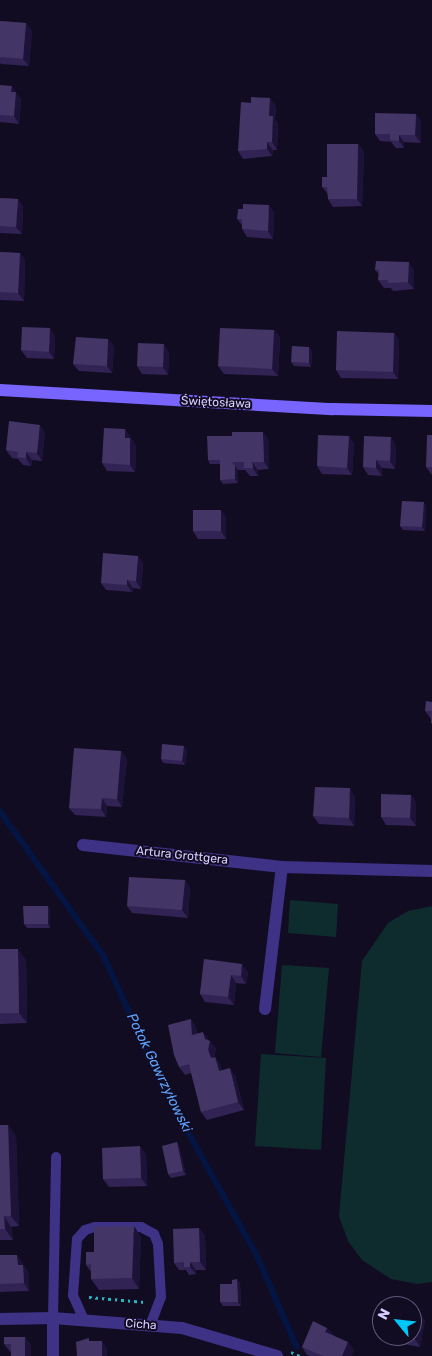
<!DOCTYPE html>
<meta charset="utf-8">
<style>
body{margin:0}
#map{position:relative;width:432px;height:1356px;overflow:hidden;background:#120c23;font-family:Rubik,sans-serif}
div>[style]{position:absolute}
.green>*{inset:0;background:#0e2c2e}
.stream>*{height:5.5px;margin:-2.75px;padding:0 2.75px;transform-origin:2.75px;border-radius:2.75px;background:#051543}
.path>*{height:3px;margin-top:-1.5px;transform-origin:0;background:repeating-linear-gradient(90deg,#23b8be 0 2.5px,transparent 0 6.5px)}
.lane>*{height:10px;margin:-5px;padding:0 5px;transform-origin:5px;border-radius:5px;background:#3e3286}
.street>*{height:12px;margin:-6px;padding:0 6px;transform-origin:6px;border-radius:6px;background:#3e3286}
.secondary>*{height:12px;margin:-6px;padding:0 6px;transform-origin:6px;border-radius:6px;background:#7865ff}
.wall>*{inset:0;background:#312353}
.shaded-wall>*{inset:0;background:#1d1238}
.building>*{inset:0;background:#433565}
span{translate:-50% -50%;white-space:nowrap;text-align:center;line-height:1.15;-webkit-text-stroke:4px #120c23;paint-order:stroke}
.street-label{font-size:12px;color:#d8ceff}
.water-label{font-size:14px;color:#5ca3ff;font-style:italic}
.north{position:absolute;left:372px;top:1296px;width:50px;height:50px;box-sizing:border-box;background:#120c23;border:1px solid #615a7b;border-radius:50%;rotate:298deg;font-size:14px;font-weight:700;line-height:20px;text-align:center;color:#d8ceff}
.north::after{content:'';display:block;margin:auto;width:18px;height:22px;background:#00c7f9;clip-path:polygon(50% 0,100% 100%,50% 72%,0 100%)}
</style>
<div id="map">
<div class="green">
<div style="clip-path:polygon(290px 900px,338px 904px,336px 937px,288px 933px)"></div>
<div style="clip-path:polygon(432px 906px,432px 1282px,417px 1284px,391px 1279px,362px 1260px,348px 1241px,339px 1216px,362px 961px,388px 923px,408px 911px)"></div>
<div style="clip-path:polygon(282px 965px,329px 968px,321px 1057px,275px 1053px)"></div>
<div style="clip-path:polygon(261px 1054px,326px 1058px,321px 1150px,255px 1146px)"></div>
</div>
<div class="stream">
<div style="left:0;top:811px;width:178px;rotate:54.4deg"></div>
<div style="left:104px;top:956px;width:144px;rotate:65.8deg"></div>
<div style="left:163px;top:1087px;width:193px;rotate:60.8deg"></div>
<div style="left:257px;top:1255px;width:100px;rotate:66.5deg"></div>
</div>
<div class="path">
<div style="left:89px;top:1297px;width:56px;rotate:5.1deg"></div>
<div style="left:291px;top:1352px;width:10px;rotate:24deg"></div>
</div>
<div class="lane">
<div style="left:53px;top:1318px;width:161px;rotate:-88.9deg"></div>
<div style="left:84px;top:1320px;width:27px;rotate:-114deg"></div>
<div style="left:73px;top:1295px;width:56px;rotate:-85.9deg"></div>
<div style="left:77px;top:1239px;width:12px;rotate:-48deg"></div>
<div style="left:85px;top:1230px;width:10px;rotate:-17deg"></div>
<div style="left:95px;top:1227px;width:46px"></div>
<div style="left:141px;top:1227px;width:15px;rotate:28deg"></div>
<div style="left:154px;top:1234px;width:11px;rotate:68deg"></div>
<div style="left:158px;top:1244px;width:53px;rotate:86.8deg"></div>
<div style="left:161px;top:1297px;width:30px;rotate:111deg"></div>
</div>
<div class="street">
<div style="left:83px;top:845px;width:200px;rotate:6.3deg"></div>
<div style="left:265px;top:1009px;width:143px;rotate:-83.2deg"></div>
<div style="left:282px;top:867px;width:150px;rotate:1.5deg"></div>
<div style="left:53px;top:1318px;width:38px;rotate:90deg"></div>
<div style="left:0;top:1319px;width:53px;rotate:-1.1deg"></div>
<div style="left:53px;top:1318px;width:129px;rotate:4.4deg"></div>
<div style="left:182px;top:1328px;width:99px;rotate:16.4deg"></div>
</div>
<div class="secondary">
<div style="left:0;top:390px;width:333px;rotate:3.3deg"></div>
<div style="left:332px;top:409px;width:100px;rotate:1.1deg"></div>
</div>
<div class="wall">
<div style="clip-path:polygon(0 21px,26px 23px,32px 31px,29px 66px,1px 64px,0 63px)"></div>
<div style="clip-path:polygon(0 85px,17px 94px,21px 100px,19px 124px,0 122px)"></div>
<div style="clip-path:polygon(276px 106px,275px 119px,278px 124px,277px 150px,273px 150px,272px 156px,243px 159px,238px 151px)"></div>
<div style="clip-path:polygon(416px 114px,421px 122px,421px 143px,404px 142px,404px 148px,396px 148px,391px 142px,380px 141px,375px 134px)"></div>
<div style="clip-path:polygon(358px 144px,364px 152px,362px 206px,333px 207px,328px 199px,328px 194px,322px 187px,327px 177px)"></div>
<div style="clip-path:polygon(0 198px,18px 199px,23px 207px,22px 234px,0 233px)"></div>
<div style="clip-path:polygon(274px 212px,273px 239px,247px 237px,242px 229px,242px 225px,237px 219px)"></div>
<div style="clip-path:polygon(0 252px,20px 253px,25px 260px,24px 301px,0 300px)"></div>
<div style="clip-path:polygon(375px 270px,414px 270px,414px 289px,393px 291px,391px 288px,384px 288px,378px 280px,379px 274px)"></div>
<div style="clip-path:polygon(274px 330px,280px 338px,278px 376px,224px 374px,218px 366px)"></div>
<div style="clip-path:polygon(394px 333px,399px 341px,398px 379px,341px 378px,336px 370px)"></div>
<div style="clip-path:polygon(55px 336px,54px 359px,27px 358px,21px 350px)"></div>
<div style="clip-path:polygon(108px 339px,114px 347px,112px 373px,79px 371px,73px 364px)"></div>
<div style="clip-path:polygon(312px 351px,311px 367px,294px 366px,291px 362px)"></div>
<div style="clip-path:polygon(169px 352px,168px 375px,142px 374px,137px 366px)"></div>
<div style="clip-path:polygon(125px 429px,136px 446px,135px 472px,107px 471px,102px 463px)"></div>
<div style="clip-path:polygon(45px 432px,42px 461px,32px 460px,31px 466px,23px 465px,18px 459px,12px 458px,6px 450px)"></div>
<div style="clip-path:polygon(432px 435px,432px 475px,426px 467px)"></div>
<div style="clip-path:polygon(349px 436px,354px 444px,352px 475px,322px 474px,317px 466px)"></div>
<div style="clip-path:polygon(269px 440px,269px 469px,258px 470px,258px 476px,250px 476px,245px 470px,238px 470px,238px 483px,223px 484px,220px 480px,220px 464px,210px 464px,208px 460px)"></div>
<div style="clip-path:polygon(396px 445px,395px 469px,382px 468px,382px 476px,368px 475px,363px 467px)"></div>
<div style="clip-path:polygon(426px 506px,425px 531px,403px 530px,400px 526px)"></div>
<div style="clip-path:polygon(226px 517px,226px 539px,198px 539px,193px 531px)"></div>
<div style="clip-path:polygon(138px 556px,143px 563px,141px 589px,133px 588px,132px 592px,106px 590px,101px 583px)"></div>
<div style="clip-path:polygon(432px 702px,432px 724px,431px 723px,431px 719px,425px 711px)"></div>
<div style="clip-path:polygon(187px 750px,185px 765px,163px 763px,161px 759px)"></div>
<div style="clip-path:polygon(121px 751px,127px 759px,122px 807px,107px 806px,106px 817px,75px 815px,69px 808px)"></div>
<div style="clip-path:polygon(411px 795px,416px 803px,416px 826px,386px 825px,381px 817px)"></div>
<div style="clip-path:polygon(355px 796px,354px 826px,319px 824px,313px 816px)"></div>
<div style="clip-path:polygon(185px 880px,190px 888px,188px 918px,132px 913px,127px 906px)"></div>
<div style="clip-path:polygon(48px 906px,50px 910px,50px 928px,27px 928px,24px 924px)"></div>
<div style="clip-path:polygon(0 949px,26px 960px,27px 1023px,0 1024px)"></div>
<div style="clip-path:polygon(204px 959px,248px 972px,246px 984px,236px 983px,234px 1005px,205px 1002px,200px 994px)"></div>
<div style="clip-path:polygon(196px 1027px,197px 1034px,209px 1040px,216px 1049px,214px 1057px,215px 1057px,220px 1065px,222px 1071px,235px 1076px,244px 1110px,207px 1120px,201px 1112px,191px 1073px,185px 1075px,179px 1067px)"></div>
<div style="clip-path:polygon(0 1125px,8px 1125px,16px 1136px,19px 1226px,11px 1227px,13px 1240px,0 1240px)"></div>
<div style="clip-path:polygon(177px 1142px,179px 1146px,186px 1175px,171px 1178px,168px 1174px)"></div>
<div style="clip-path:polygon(146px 1154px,147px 1186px,109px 1187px,103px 1179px)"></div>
<div style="clip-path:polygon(199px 1228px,205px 1236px,206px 1270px,196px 1270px,196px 1274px,189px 1275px,186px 1270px,179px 1270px,174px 1263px)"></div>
<div style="clip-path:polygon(141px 1237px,139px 1289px,99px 1290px,91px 1279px,91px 1272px,86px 1265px,94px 1252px)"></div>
<div style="clip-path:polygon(0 1255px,23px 1263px,23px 1265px,29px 1273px,29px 1291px,0 1292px)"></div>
<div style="clip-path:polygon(237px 1279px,240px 1283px,241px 1306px,223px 1306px,220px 1302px,232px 1284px)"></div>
<div style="clip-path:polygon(425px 1320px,420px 1347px,386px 1341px,383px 1336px,412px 1336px)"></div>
<div style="clip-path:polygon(327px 1328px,333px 1335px,354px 1350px,351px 1356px,310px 1356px,307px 1355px,302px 1347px)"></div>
<div style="clip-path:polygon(25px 1337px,31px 1345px,10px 1352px,4px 1344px)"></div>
</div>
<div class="shaded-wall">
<div style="clip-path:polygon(26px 23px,32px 31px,29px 66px,23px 59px)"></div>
<div style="clip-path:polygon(12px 86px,21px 100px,19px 124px,14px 116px,11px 92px)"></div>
<div style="clip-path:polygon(270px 98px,276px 106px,275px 119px,278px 124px,277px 150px,272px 142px,269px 116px)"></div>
<div style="clip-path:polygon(416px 114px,421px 122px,421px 143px,415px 135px)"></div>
<div style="clip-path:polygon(399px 135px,404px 142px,404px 148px,399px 141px)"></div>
<div style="clip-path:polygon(267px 142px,273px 150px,272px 156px,267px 149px)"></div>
<div style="clip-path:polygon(358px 144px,364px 152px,362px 206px,357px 199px)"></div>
<div style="clip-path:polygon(18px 199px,23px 207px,22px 234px,16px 227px)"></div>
<div style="clip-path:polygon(269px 205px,274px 212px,273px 239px,268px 231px)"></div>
<div style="clip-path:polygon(20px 253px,25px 260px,24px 301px,18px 293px)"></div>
<div style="clip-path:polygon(409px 262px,414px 270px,414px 289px,408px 282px)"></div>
<div style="clip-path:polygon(50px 328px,55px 336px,54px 359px,49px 352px)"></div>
<div style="clip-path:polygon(274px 330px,280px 338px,278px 376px,272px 369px)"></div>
<div style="clip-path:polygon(394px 333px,399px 341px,398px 379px,393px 372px)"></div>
<div style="clip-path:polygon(108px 339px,114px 347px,112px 373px,107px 366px)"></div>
<div style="clip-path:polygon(164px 344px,169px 352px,168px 375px,163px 367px)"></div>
<div style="clip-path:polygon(309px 347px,312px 351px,311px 367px,309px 363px)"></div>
<div style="clip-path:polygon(40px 425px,45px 432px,42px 461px,37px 453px)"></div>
<div style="clip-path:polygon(125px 429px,136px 446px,135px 472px,130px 465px,125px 438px)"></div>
<div style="clip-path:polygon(263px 432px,269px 440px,269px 469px,264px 462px)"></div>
<div style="clip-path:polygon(349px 436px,354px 444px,352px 475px,347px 468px)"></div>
<div style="clip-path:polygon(391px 437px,396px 445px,395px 469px,390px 461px)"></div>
<div style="clip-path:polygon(26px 452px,32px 460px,31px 466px,26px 458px)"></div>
<div style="clip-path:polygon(376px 460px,382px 468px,382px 476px,376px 468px)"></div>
<div style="clip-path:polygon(252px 462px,258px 470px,258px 476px,253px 468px)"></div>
<div style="clip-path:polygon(235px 466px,238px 470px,238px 483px,235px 479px)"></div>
<div style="clip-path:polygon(424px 502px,426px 506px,425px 531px,422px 527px)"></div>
<div style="clip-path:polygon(221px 510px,226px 517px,226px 539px,221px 531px)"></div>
<div style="clip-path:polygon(138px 556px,143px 563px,141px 589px,136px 581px)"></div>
<div style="clip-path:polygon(127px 580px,133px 588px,132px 592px,127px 585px)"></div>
<div style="clip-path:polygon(184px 746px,187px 750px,185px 765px,182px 761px)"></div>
<div style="clip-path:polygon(121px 751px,127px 759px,122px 807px,117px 799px)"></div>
<div style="clip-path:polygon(350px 788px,355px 796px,354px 826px,349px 818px)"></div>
<div style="clip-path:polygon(411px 795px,416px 803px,416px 826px,410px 818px)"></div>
<div style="clip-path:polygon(102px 798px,107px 806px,106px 817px,101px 809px)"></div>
<div style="clip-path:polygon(185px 880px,190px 888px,188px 918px,182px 910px)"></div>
<div style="clip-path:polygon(48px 906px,50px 910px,50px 928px,48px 924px)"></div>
<div style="clip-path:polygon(18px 949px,26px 960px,27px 1023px,19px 1013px)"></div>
<div style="clip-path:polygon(242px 964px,248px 972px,246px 984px,241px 976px)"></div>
<div style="clip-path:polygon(231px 975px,236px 983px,234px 1005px,228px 997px)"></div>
<div style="clip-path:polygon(191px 1019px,196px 1027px,197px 1043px,192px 1035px)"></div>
<div style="clip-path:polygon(203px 1032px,209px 1040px,210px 1043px,210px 1041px,216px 1049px,214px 1057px,216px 1066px,211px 1058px)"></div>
<div style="clip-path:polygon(215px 1057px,220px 1065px,224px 1079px,219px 1071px)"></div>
<div style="clip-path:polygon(230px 1068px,235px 1076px,244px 1110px,238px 1102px)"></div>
<div style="clip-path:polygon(8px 1125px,16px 1136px,19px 1226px,11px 1216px)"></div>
<div style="clip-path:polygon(177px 1142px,179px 1146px,186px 1175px,183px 1171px)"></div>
<div style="clip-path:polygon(140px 1146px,146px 1154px,147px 1186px,141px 1178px)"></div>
<div style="clip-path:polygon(4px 1216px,11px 1227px,13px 1240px,5px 1229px)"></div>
<div style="clip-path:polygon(134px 1226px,141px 1237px,139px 1289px,132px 1278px)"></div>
<div style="clip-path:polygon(199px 1228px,205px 1236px,206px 1270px,200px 1262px)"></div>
<div style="clip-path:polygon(17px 1255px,23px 1263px,23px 1273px,18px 1265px)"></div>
<div style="clip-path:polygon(190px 1262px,196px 1270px,196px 1274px,190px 1267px)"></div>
<div style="clip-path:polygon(23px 1265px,29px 1273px,29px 1291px,24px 1283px)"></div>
<div style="clip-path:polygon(237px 1279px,240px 1283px,241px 1306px,238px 1302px)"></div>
<div style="clip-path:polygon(420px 1312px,425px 1320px,420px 1347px,415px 1339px)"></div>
<div style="clip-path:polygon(327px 1328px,333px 1335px,325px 1332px)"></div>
<div style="clip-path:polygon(25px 1337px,31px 1345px,31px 1356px,25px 1356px)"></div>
<div style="clip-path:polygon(102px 1341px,107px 1349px,107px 1356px,102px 1356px)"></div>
<div style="clip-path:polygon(348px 1342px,354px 1350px,351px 1356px,342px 1356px)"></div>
</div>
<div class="building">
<div style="clip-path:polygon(0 21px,26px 23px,23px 59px,0 57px)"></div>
<div style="clip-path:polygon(0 85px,12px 86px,11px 92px,16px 92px,14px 116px,0 115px)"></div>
<div style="clip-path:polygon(251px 97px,270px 98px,269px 116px,273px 116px,272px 142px,267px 142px,267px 149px,238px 151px,241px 102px,251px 103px)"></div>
<div style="clip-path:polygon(375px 113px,416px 114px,415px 135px,399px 135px,399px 141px,390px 140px,390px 134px,375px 134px)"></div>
<div style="clip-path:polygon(327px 144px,358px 144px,357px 199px,328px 199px,327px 187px,322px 187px,322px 177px,327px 177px)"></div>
<div style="clip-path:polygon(0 198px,18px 199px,16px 227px,0 226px)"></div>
<div style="clip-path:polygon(243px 204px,269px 205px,268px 231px,242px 229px,242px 219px,237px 219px,238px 209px,243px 209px)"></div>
<div style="clip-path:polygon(0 252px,20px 253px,18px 293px,0 292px)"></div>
<div style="clip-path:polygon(376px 261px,409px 262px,408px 282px,388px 283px,388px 280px,378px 280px,379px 270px,375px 270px)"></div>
<div style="clip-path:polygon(22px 327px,50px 328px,49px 352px,21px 350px)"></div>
<div style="clip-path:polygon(220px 328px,274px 330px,272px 369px,218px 366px)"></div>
<div style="clip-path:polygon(337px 331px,394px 333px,393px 372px,336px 370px)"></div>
<div style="clip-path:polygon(76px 337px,108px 339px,107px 366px,73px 364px)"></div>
<div style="clip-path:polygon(138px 343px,164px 344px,163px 367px,137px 366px)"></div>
<div style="clip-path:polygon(292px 346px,309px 347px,309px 363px,291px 362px)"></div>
<div style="clip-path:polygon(9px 421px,40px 425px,37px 453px,26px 452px,26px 458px,17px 457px,18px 452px,6px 450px)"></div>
<div style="clip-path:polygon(104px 428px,125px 429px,125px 438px,130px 438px,130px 465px,102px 463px)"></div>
<div style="clip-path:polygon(232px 432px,263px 432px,264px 462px,252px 462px,253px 468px,244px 468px,244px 462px,232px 462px)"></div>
<div style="clip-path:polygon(318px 435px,349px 436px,347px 468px,317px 466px)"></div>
<div style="clip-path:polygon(427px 435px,432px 435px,432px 467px,426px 467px)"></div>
<div style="clip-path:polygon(207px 436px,232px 436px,232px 462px,235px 466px,235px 479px,220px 480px,220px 460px,208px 460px)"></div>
<div style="clip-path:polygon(364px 436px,391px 437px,390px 461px,376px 460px,376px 468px,363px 467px)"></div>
<div style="clip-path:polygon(402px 501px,424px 502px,422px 527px,400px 526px)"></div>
<div style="clip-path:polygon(193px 510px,221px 510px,221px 531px,193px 531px)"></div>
<div style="clip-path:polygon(103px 553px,138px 556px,136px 581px,127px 580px,127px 585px,101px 583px)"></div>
<div style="clip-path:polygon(426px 701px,432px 702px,432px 723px,431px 723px,432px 711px,425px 711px)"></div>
<div style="clip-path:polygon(162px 744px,184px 746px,182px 761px,161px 759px)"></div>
<div style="clip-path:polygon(74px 748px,121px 751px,117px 799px,102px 798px,101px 809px,69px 808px)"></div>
<div style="clip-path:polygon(315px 787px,350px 788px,349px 818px,313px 816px)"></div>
<div style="clip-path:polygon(381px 794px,411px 795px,410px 818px,381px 817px)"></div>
<div style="clip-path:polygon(129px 877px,185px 880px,182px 910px,127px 906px)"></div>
<div style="clip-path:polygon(23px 906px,48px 906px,48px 924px,24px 924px)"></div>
<div style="clip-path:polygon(0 949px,18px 949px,19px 1013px,0 1013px)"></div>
<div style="clip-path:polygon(204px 959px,242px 964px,241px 976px,231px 975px,228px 997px,200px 994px)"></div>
<div style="clip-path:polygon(191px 1019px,192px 1035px,203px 1032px,205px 1039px,210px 1041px,208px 1050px,211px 1058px,215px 1057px,219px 1071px,230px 1068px,238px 1102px,201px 1112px,189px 1064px,179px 1067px,174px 1055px,168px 1025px)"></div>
<div style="clip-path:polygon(0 1125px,8px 1125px,11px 1216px,4px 1216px,5px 1229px,0 1229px)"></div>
<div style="clip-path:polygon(177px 1142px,183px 1171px,168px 1174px,162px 1146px)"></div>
<div style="clip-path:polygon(140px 1146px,141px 1178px,103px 1179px,102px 1148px)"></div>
<div style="clip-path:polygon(134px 1226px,132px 1278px,91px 1279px,91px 1264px,86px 1265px,86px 1252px,94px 1252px,94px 1227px)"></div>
<div style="clip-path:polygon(199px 1228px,200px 1262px,190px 1262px,190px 1267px,184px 1267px,184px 1262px,174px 1263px,173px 1229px)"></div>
<div style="clip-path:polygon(0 1255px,17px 1255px,18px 1265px,23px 1265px,24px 1283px,0 1284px)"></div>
<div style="clip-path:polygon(237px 1279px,238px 1302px,220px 1302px,220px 1284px,232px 1284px,232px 1280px)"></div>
<div style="clip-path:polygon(412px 1311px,420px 1312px,415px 1339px,398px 1336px,412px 1336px)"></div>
<div style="clip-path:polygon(313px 1321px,327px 1328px,325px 1332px,348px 1342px,342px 1356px,323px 1356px,302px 1347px)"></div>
<div style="clip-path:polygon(4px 1337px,25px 1337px,25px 1356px,11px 1356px,11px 1344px,4px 1344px)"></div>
<div style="clip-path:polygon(89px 1338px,89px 1341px,102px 1341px,102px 1356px,77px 1356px,76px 1342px)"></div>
</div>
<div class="street-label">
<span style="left:216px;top:403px;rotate:3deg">Świętosława</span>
<span style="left:182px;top:856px;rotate:6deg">Artura Grottgera</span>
<span style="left:141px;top:1325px;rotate:4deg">Cicha</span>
</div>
<div class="water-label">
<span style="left:159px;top:1073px;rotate:64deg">Potok Gawrzyłowski</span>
</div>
<div class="north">N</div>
</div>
